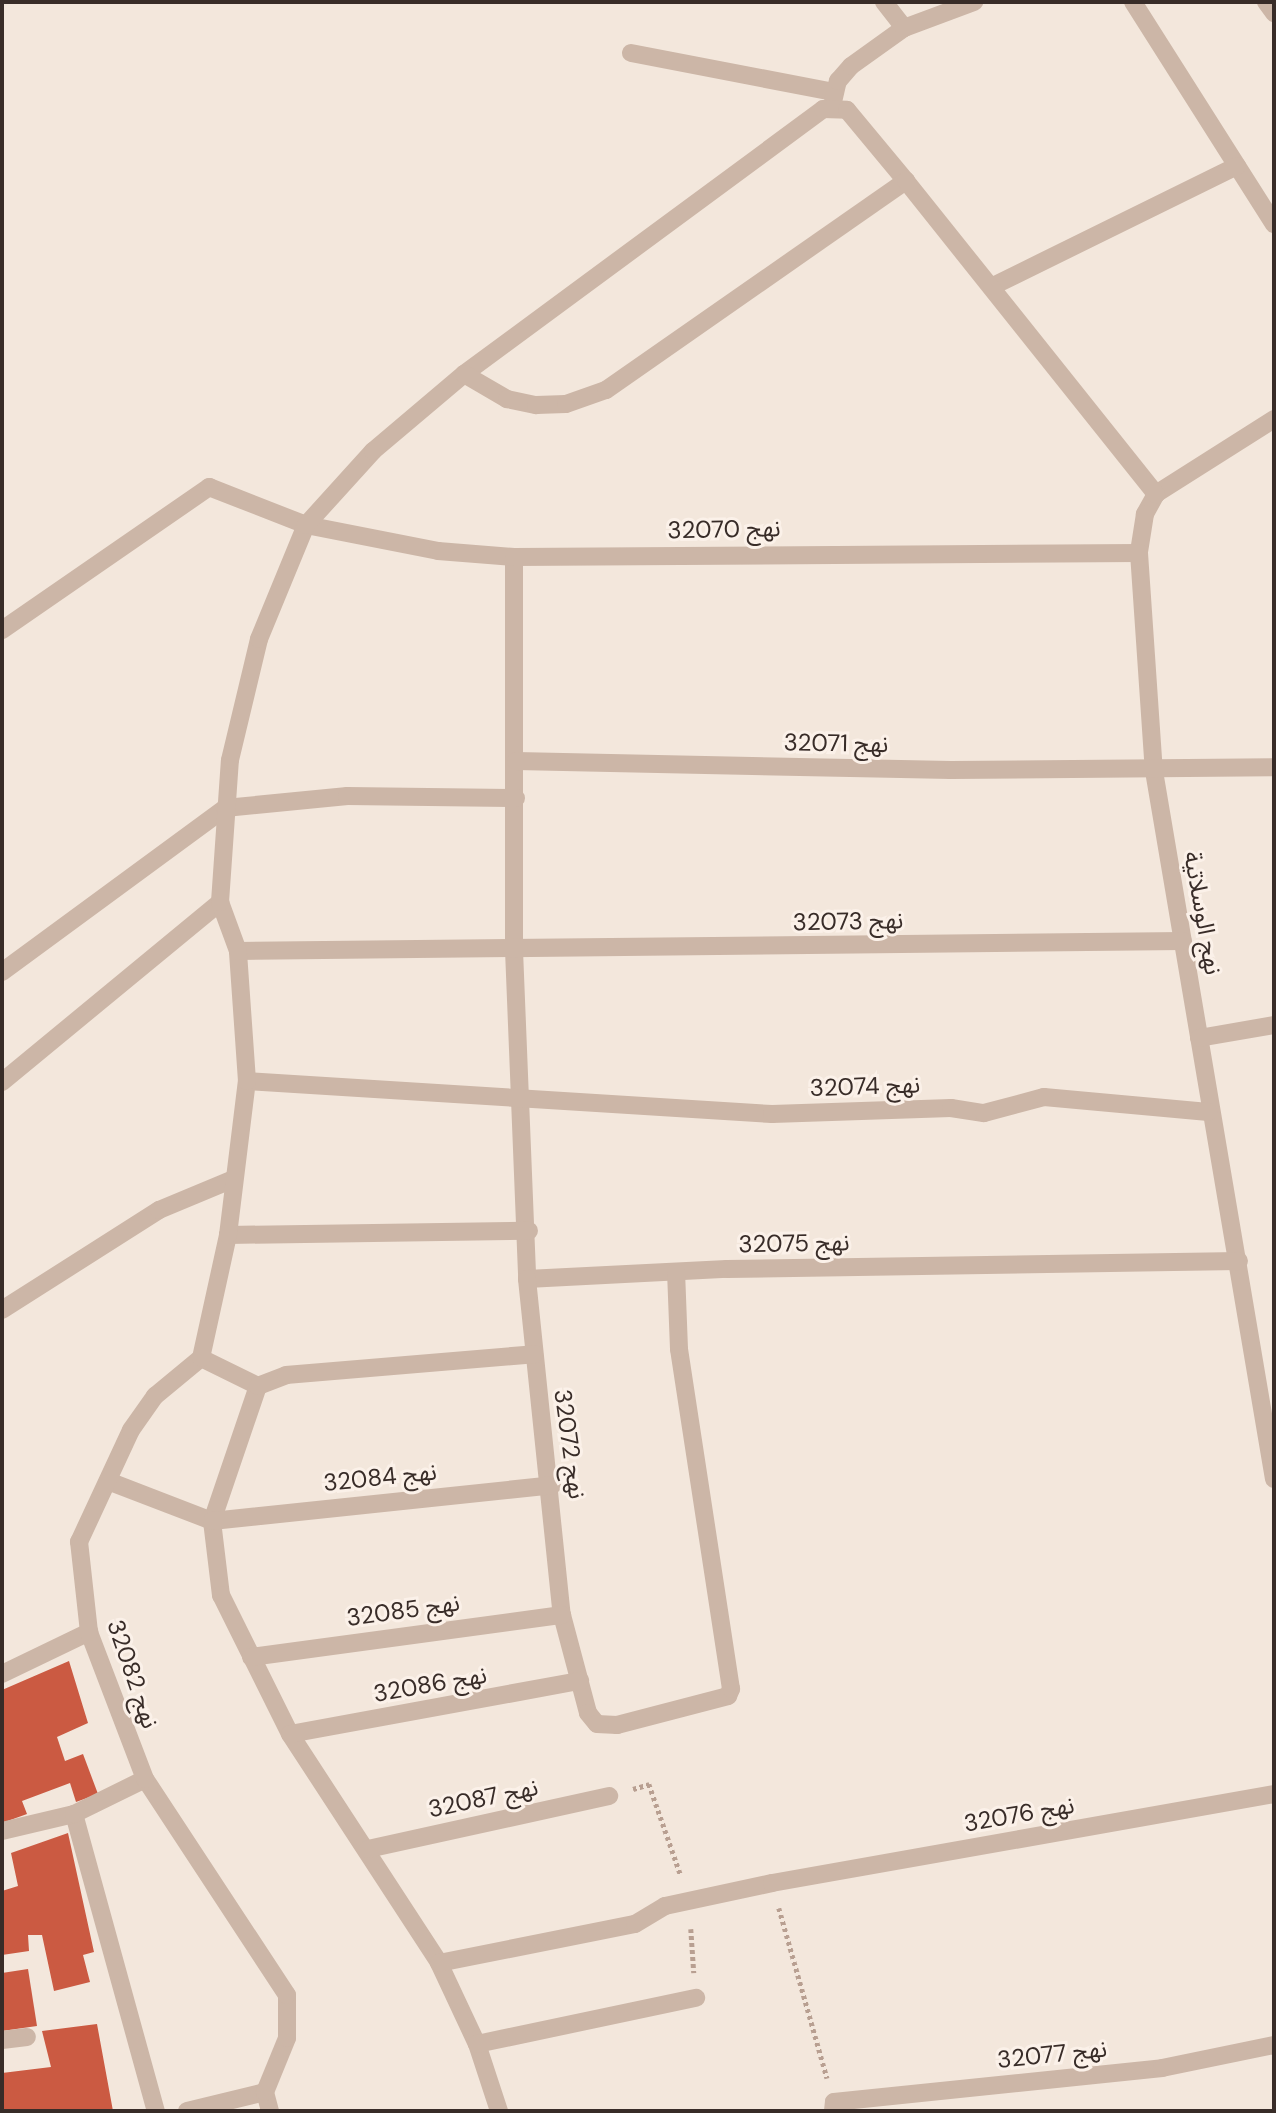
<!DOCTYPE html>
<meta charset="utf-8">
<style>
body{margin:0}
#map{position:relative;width:1276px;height:2113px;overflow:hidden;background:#f3e7dc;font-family:"DM Sans","Noto Sans Arabic",sans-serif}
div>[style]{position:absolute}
.building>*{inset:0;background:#cb5a42}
.path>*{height:4.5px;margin-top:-2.25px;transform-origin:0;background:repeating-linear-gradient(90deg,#b89f91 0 3.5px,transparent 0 7px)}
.minor>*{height:18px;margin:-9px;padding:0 9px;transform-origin:9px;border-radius:9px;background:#ccb6a7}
span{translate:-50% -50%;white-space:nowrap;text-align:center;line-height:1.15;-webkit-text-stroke:6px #fbf1e9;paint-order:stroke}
.street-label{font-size:24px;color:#382c28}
.frame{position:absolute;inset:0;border:4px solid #382c28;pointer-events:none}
</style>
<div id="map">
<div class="building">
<div style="clip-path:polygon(69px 1661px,88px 1723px,57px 1737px,65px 1761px,83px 1754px,98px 1794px,76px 1802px,70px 1783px,22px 1801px,27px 1814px,2px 1823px,2px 1690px)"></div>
<div style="clip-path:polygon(68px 1833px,94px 1952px,83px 1955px,90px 1982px,54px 1991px,42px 1935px,28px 1935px,29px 1951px,2px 1955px,2px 1891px,18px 1886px,11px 1853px)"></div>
<div style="clip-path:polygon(28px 1969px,37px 2026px,2px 2031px,2px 1973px)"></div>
<div style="clip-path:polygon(97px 2024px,113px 2111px,2px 2111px,2px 2073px,51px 2067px,42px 2031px)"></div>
</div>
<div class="path">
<div style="left:633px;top:1789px;width:17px;rotate:-17deg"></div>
<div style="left:649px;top:1784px;width:97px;rotate:70.8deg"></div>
<div style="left:779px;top:1908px;width:177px;rotate:74.2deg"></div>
<div style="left:691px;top:1929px;width:44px;rotate:86.1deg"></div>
</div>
<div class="minor">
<div style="left:884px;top:2px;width:33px;rotate:52deg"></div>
<div style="left:1133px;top:2px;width:263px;rotate:57.6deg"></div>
<div style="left:1266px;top:2px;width:14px;rotate:54deg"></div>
<div style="left:631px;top:53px;width:207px;rotate:10.9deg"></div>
<div style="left:833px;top:102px;width:22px;rotate:-77deg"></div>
<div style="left:838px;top:81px;width:20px;rotate:-49deg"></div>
<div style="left:851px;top:66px;width:65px;rotate:-35.6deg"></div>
<div style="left:904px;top:28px;width:75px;rotate:-20.4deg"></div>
<div style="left:993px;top:286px;width:272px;rotate:-26.2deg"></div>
<div style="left:464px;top:374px;width:446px;rotate:-36.4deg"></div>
<div style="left:823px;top:109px;width:24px;rotate:2deg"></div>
<div style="left:847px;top:110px;width:92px;rotate:50.3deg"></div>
<div style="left:1274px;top:419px;width:140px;rotate:147.6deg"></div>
<div style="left:1156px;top:494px;width:23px;rotate:119deg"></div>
<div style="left:1145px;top:514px;width:39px;rotate:99deg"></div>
<div style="left:1139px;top:553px;width:219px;rotate:86.1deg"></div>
<div style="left:1154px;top:771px;width:718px;rotate:80.38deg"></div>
<div style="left:514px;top:557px;width:393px;rotate:90deg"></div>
<div style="left:514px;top:950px;width:329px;rotate:87.7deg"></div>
<div style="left:527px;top:1279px;width:200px;rotate:-2.9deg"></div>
<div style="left:727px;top:1269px;width:512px;rotate:-0.9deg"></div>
<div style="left:2px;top:630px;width:252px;rotate:-34.6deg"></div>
<div style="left:209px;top:487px;width:104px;rotate:21.4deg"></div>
<div style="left:306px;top:525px;width:135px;rotate:11.1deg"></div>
<div style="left:438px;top:551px;width:76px;rotate:4.5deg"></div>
<div style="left:514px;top:557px;width:625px;rotate:-0.37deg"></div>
<div style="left:516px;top:761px;width:435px;rotate:1.2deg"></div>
<div style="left:951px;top:770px;width:323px;rotate:-0.5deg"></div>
<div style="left:238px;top:951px;width:945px;rotate:-0.61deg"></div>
<div style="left:2px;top:972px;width:277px;rotate:-36.3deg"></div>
<div style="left:225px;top:808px;width:123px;rotate:-5.6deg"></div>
<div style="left:347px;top:796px;width:169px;rotate:0.7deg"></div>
<div style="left:1199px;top:1038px;width:76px;rotate:-9.8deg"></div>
<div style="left:247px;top:1081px;width:526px;rotate:3.6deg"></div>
<div style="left:772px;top:1114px;width:179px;rotate:-1.9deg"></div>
<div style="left:951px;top:1108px;width:33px;rotate:9deg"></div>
<div style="left:984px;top:1113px;width:62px;rotate:-14.9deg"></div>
<div style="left:1044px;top:1097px;width:165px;rotate:5.2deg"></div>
<div style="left:2px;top:1082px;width:283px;rotate:-39.5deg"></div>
<div style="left:228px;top:1235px;width:301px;rotate:-0.8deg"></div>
<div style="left:527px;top:1279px;width:338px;rotate:84.1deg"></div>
<div style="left:562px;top:1615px;width:101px;rotate:75.1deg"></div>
<div style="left:588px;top:1713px;width:14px;rotate:51deg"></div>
<div style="left:597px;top:1724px;width:20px;rotate:3deg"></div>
<div style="left:617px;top:1725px;width:115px;rotate:-14.6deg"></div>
<div style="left:728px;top:1696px;width:8px;rotate:-67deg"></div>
<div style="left:731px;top:1689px;width:344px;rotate:-98.7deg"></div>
<div style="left:679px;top:1349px;width:77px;rotate:-92.2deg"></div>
<div style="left:2px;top:1310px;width:186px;rotate:-32.5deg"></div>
<div style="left:159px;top:1210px;width:78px;rotate:-22.6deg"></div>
<div style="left:201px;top:1358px;width:64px;rotate:26.2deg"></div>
<div style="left:258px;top:1386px;width:143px;rotate:108.8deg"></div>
<div style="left:212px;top:1521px;width:75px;rotate:83.1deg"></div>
<div style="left:221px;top:1595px;width:155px;rotate:63.6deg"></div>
<div style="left:290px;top:1734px;width:273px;rotate:56.9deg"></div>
<div style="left:439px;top:1963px;width:89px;rotate:64.9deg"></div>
<div style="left:477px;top:2044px;width:71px;rotate:71.8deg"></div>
<div style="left:258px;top:1386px;width:30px;rotate:-21deg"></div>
<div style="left:286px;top:1375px;width:249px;rotate:-4.8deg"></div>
<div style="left:108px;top:1481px;width:111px;rotate:21deg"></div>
<div style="left:212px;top:1521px;width:342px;rotate:-6deg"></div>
<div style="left:251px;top:1657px;width:314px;rotate:-7.7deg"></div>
<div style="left:2px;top:1674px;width:97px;rotate:-25.8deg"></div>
<div style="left:290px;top:1734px;width:295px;rotate:-10.4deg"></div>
<div style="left:74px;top:1814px;width:308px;rotate:74.6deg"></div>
<div style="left:2px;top:1831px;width:74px;rotate:-13.3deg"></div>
<div style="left:74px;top:1814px;width:79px;rotate:-26.2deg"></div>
<div style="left:368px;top:1849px;width:247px;rotate:-12.4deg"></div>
<div style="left:439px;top:1963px;width:200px;rotate:-11.3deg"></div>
<div style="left:635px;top:1924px;width:35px;rotate:-31deg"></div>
<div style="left:665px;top:1906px;width:109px;rotate:-12.1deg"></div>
<div style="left:772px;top:1883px;width:510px;rotate:-10.05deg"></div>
<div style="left:2px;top:2040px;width:25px;rotate:-7deg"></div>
<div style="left:477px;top:2044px;width:224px;rotate:-11.9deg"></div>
<div style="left:187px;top:2111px;width:80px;rotate:-13.7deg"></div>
<div style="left:270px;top:2111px;width:20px;rotate:-105deg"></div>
<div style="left:265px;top:2092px;width:58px;rotate:-67.8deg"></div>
<div style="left:287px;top:2038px;width:43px;rotate:-90deg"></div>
<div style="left:287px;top:1995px;width:258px;rotate:-123.3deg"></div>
<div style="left:145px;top:1779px;width:157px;rotate:-110.9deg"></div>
<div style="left:89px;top:1632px;width:91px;rotate:-96.3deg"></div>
<div style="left:79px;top:1542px;width:123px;rotate:-65.1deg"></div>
<div style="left:131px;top:1430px;width:42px;rotate:-54.8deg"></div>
<div style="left:155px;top:1396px;width:60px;rotate:-39.6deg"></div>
<div style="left:201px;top:1358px;width:126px;rotate:-77.6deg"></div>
<div style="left:228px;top:1235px;width:155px;rotate:-83deg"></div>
<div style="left:247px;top:1081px;width:130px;rotate:-94deg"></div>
<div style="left:238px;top:951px;width:52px;rotate:-110.2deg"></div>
<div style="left:220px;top:902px;width:142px;rotate:-86deg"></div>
<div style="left:230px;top:760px;width:124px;rotate:-76.5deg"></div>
<div style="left:259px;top:639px;width:123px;rotate:-67.6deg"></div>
<div style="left:306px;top:525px;width:100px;rotate:-47.8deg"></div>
<div style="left:373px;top:451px;width:119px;rotate:-40.2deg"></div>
<div style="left:464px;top:374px;width:50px;rotate:30.2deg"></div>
<div style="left:507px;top:399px;width:30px;rotate:12deg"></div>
<div style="left:536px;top:405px;width:30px;rotate:-2deg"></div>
<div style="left:566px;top:404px;width:42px;rotate:-19.3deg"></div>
<div style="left:606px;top:390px;width:366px;rotate:-34.9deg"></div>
<div style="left:906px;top:181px;width:401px;rotate:51.4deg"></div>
<div style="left:833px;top:2111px;width:9px;rotate:-84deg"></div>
<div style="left:834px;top:2102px;width:330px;rotate:-5.9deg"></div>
<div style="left:1162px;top:2068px;width:114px;rotate:-11.6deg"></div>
</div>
<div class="street-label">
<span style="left:724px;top:529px;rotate:-1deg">نهج 32070</span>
<span style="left:836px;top:743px;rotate:1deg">نهج 32071</span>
<span style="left:1203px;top:913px;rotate:80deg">نهج الوسلاتية</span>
<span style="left:848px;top:921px;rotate:-1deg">نهج 32073</span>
<span style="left:865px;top:1086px;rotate:-2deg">نهج 32074</span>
<span style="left:794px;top:1243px;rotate:-1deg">نهج 32075</span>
<span style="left:570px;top:1444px;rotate:82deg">نهج 32072</span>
<span style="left:380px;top:1477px;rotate:-6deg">نهج 32084</span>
<span style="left:403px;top:1610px;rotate:-8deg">نهج 32085</span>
<span style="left:133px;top:1674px;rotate:71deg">نهج 32082</span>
<span style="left:430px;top:1684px;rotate:-10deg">نهج 32086</span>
<span style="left:483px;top:1798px;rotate:-12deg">نهج 32087</span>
<span style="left:1019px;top:1814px;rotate:-10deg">نهج 32076</span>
<span style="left:1052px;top:2054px;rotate:-6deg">نهج 32077</span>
</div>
<div class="frame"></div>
</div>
